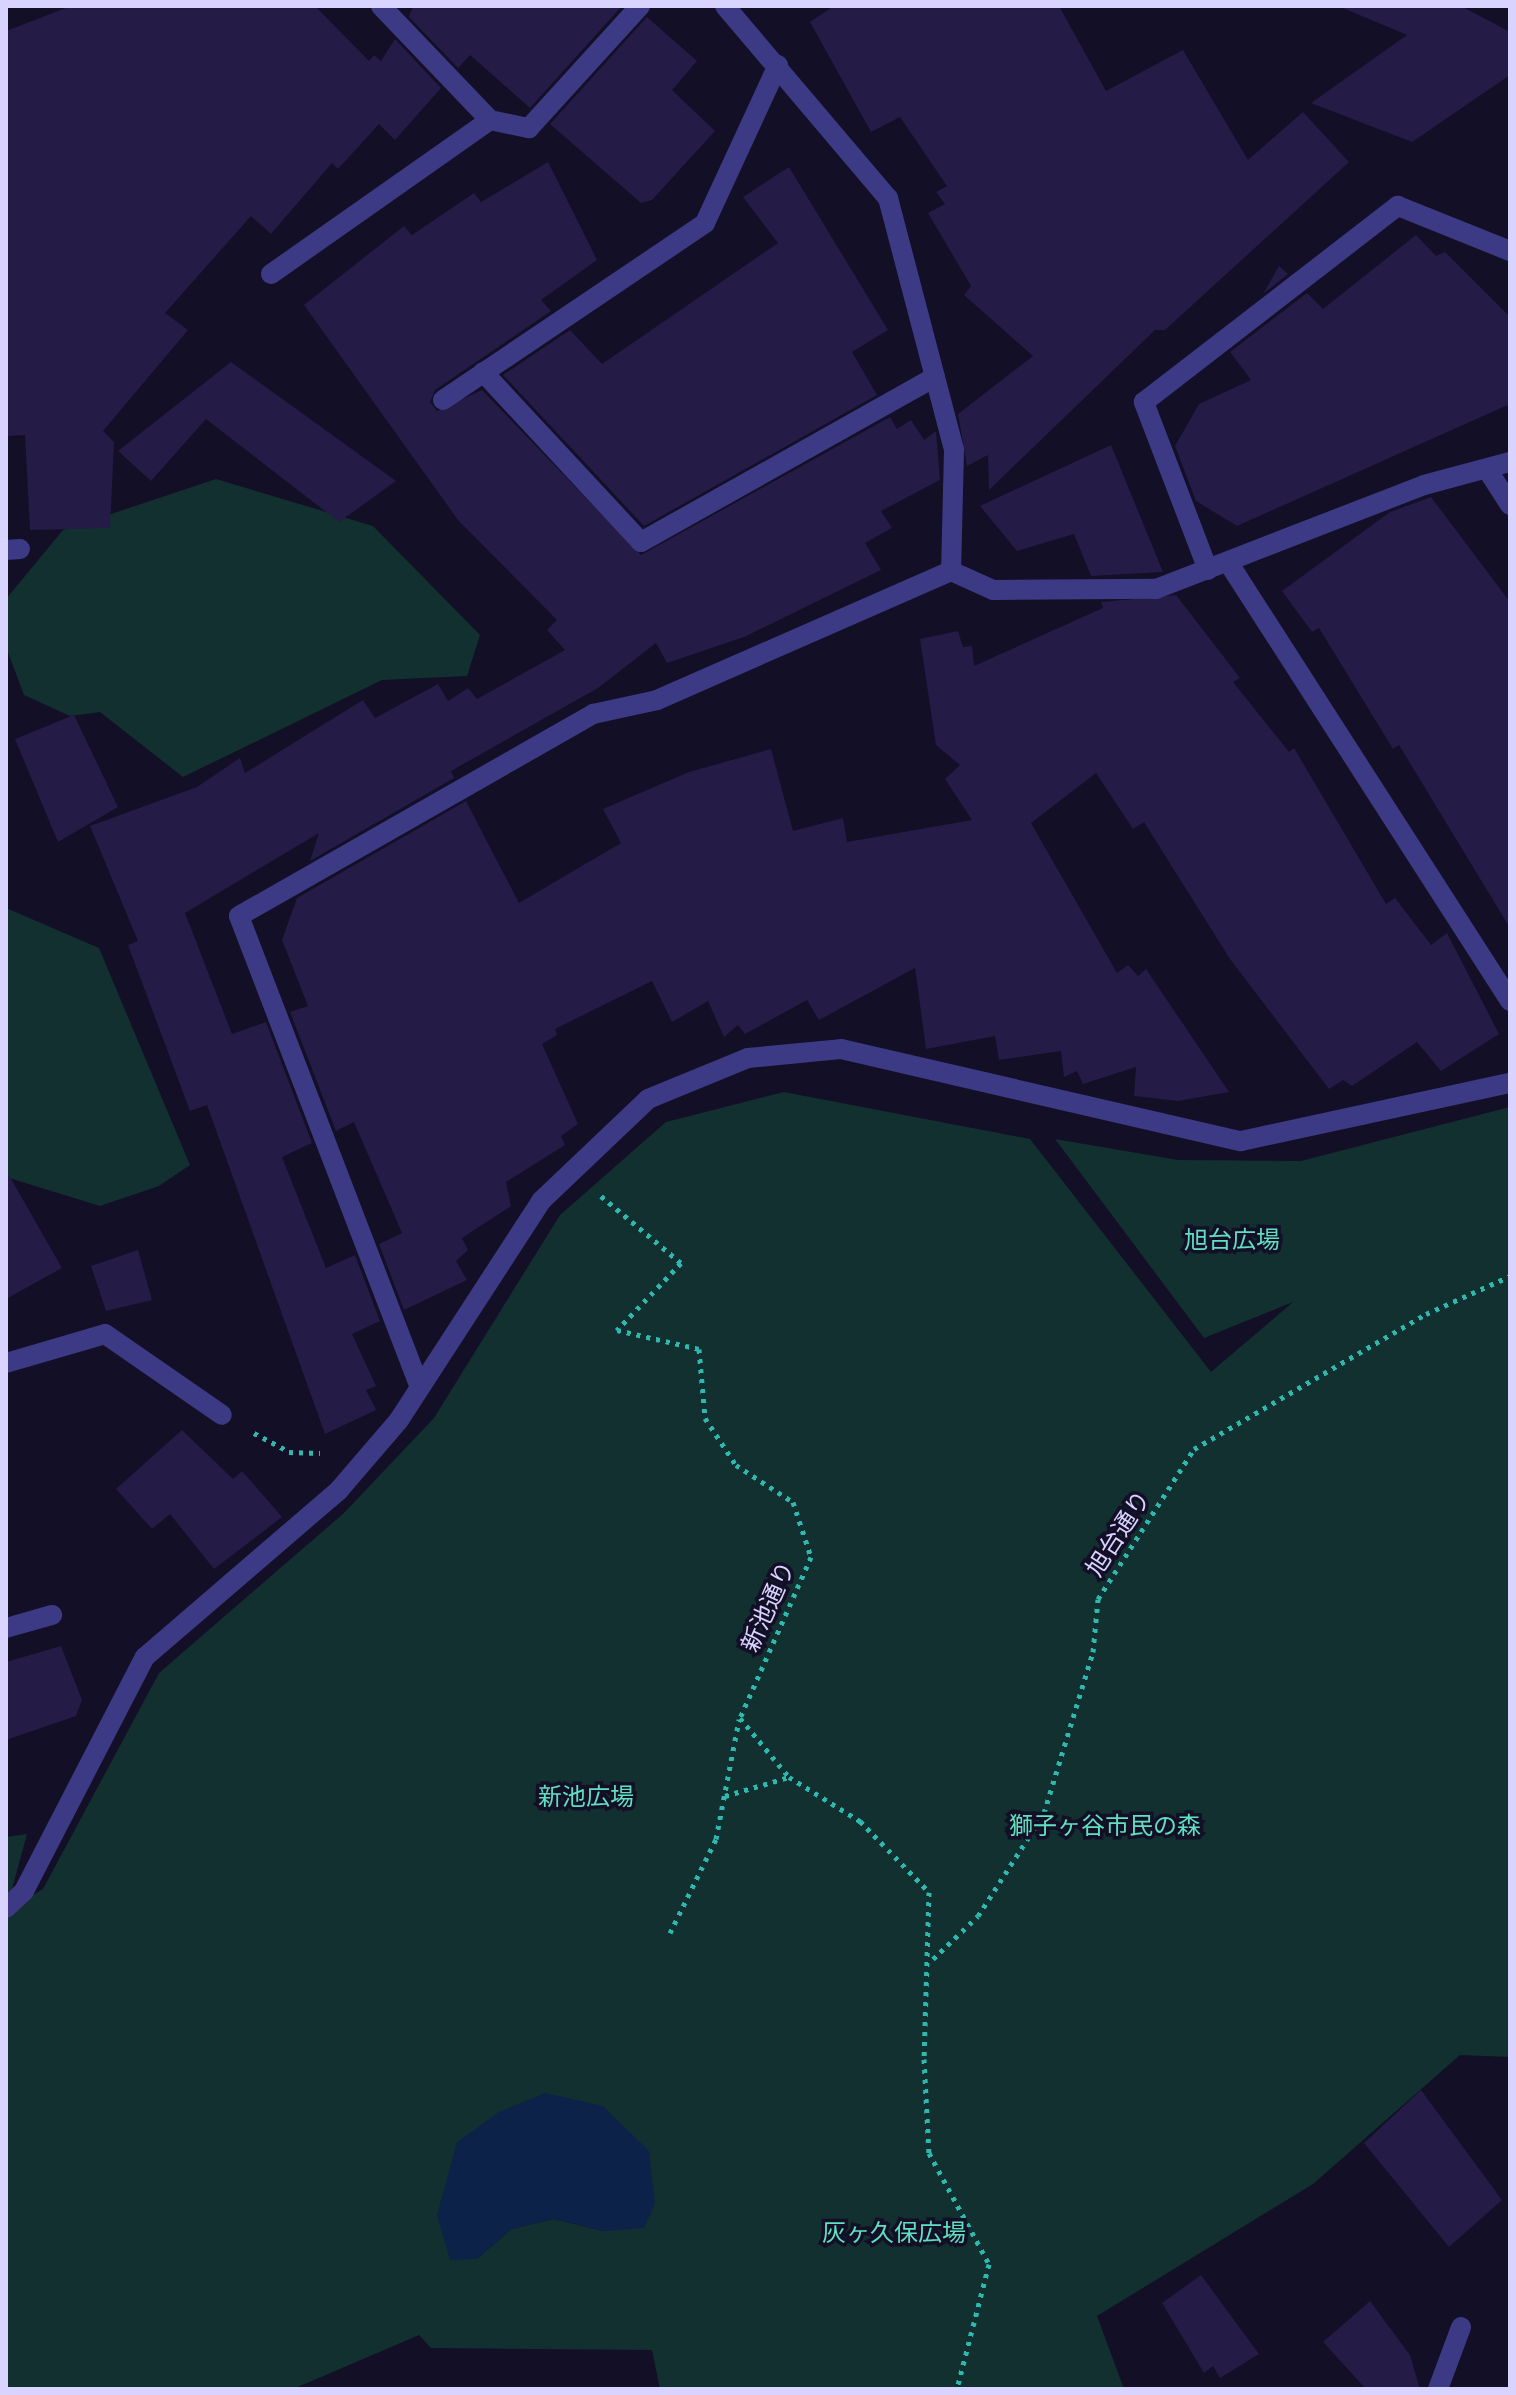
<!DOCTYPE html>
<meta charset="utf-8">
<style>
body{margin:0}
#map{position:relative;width:1516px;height:2395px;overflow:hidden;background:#130f26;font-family:Karla,"Noto Sans JP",sans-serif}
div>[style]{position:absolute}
.green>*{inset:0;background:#12302f}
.water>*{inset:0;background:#0c2248}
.building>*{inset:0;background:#241b47}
.path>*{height:5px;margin-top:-2.5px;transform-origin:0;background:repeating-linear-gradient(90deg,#2fb8b0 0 4px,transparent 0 10px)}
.service>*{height:20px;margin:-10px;padding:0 10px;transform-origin:10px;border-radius:10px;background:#3d3a85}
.minor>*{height:20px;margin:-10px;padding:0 10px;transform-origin:10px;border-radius:10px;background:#3d3a85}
span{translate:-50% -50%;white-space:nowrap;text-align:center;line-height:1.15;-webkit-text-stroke:7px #130f26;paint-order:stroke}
.park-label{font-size:24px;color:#5fe0c0}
.street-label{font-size:24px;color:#d9d4ff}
.frame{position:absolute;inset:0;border:8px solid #d9d4ff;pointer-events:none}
</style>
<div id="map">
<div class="green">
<div style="clip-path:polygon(216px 479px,373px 526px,480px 635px,467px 676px,382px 680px,183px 777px,100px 712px,70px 716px,24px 695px,6px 647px,6px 599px,63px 530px)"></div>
<div style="clip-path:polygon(6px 908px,99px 948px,190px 1165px,159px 1186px,100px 1206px,6px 1177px)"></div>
<div style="clip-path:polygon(evenodd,784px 1092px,1030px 1139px,1211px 1372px,1293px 1302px,1204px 1338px,1055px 1139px,1178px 1160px,1301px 1161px,1510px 1107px,1510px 2057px,1460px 2055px,1313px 2184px,1097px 2316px,1124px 2389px,660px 2389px,652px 2350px,431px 2348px,419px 2335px,293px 2389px,6px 2389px,6px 1911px,43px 1889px,159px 1673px,344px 1513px,434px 1418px,560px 1215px,666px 1122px,784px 1092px,655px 2204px,604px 2231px,554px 2219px,511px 2229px,477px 2259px,437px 2215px,655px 2204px)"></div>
<div style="clip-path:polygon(27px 1834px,12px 1889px,6px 1894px,6px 1837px)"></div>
</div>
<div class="water">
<div style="clip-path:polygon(545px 2093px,603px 2106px,649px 2151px,655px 2204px,644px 2228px,604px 2231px,554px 2219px,511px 2229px,477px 2259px,450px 2260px,437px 2215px,457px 2142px,499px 2112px)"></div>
</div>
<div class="building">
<div style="clip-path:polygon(71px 6px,315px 6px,369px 61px,374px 55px,381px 61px,395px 39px,441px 88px,395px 140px,379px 124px,338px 169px,332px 163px,271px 234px,251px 216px,165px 313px,188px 330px,103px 431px,114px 442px,110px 528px,30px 530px,25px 435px,6px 436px,6px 31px)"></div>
<div style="clip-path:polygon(413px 6px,622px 6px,530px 108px,470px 55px,458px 68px,409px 17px)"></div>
<div style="clip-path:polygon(834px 6px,1059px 6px,1106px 91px,1183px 50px,1248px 160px,1303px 112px,1349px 162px,1165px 330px,1155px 330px,989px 490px,988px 455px,967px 466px,958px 414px,1033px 356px,964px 295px,971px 286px,928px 213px,945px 204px,936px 192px,947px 186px,900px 117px,871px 132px,810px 22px)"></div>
<div style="clip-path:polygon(1338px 6px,1461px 6px,1510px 32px,1510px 75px,1412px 142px,1311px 103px,1407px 35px)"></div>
<div style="clip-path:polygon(647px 17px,697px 61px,672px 90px,715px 131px,652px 200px,641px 203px,550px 124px)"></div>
<div style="clip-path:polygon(548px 162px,597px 260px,541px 300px,551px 311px,435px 390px,430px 402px,437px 411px,482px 390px,641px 555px,890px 417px,897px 429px,911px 420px,924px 440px,936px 431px,940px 480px,881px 511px,892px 528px,865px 543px,881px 570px,744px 637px,667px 663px,656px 643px,598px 688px,451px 771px,454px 778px,310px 861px,319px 833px,185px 913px,232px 1034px,266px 1022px,312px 1143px,282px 1157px,326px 1268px,355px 1255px,380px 1321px,352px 1334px,376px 1386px,366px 1390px,376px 1410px,325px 1434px,207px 1105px,190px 1111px,128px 945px,138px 941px,90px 826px,197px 787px,240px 758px,245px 773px,363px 700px,375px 718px,438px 684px,448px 701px,468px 688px,477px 699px,565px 650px,547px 630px,557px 620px,458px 520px,304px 305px,404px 226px,412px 235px,474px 193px,481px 202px)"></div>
<div style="clip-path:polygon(789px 167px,888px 330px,852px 352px,877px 395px,644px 526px,503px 375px,570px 330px,602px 364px,778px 243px,743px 197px)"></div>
<div style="clip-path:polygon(1416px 235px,1436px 256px,1445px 252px,1510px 317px,1510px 404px,1237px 526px,1196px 501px,1175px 446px,1199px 404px,1251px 380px,1230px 352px,1307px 293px,1323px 309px)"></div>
<div style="clip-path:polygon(1279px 266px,1288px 274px,1263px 294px)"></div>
<div style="clip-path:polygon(231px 362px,396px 481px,339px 522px,206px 419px,151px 481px,118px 451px)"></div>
<div style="clip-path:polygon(1111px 445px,1163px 572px,1091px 576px,1074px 534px,1017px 551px,980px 506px)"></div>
<div style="clip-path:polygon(1431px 497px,1510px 602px,1510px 928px,1399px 745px,1393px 749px,1319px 628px,1312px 632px,1282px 591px,1390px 512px)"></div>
<div style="clip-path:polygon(1176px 595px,1240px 678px,1233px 682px,1289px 752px,1294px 748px,1386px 904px,1395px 898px,1431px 945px,1447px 933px,1499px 1034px,1441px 1071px,1417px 1042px,1352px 1086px,1343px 1080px,1329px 1089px,1230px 959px,1144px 822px,1133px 829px,1096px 773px,1031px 823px,1117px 973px,1128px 965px,1138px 976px,1146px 969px,1229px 1092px,1178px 1101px,1134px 1096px,1136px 1067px,1083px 1084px,1077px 1071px,1064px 1077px,1061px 1051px,999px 1060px,995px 1036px,926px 1049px,915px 968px,819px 1020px,807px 1000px,745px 1034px,738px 1025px,724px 1037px,708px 1001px,672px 1022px,652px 981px,555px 1029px,557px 1035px,542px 1044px,578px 1124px,561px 1136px,565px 1145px,506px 1182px,511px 1206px,462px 1238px,468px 1250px,456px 1261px,467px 1280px,404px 1310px,379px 1244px,402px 1233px,354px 1122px,336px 1131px,290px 1012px,308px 1006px,282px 940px,297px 898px,466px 801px,519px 903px,621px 843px,603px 809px,689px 772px,771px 749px,793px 831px,843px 818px,847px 842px,972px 820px,945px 779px,960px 765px,936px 745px,920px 639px,958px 631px,963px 647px,972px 646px,974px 666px,1103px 608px,1101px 602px)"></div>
<div style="clip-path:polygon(74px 715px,118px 807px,58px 842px,15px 739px)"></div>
<div style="clip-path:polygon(6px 1170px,62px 1268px,6px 1299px)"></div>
<div style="clip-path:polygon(138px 1250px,152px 1300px,106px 1311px,91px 1266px)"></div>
<div style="clip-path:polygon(182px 1430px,233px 1479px,242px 1471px,282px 1517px,214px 1569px,170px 1514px,152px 1529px,116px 1489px)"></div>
<div style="clip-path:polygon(61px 1646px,82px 1700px,76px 1716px,6px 1740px,6px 1662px)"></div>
<div style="clip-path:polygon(1421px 2090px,1502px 2200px,1449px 2247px,1364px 2143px)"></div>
<div style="clip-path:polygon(1201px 2275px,1259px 2354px,1220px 2378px,1213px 2366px,1204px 2373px,1162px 2303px)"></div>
<div style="clip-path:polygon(1370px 2301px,1410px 2355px,1420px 2389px,1366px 2389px,1323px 2342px)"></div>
</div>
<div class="path">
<div style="left:601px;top:1196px;width:104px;rotate:39.9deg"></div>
<div style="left:681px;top:1263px;width:93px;rotate:133.7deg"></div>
<div style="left:617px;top:1330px;width:84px;rotate:13deg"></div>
<div style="left:699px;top:1349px;width:69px;rotate:85deg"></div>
<div style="left:705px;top:1418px;width:56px;rotate:56.6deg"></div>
<div style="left:736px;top:1465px;width:68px;rotate:33deg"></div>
<div style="left:793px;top:1502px;width:58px;rotate:71.9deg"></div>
<div style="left:811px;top:1557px;width:176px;rotate:113.8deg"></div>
<div style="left:740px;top:1718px;width:77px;rotate:50.3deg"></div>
<div style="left:789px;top:1777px;width:84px;rotate:31.8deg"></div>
<div style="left:860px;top:1821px;width:99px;rotate:45.8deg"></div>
<div style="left:929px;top:1892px;width:167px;rotate:91.7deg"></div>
<div style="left:924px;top:2059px;width:94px;rotate:87deg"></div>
<div style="left:929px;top:2153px;width:126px;rotate:61.6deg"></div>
<div style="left:989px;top:2264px;width:129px;rotate:104.4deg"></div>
<div style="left:254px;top:1433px;width:40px;rotate:28deg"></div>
<div style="left:289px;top:1452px;width:31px;rotate:2deg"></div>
<div style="left:725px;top:1796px;width:67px;rotate:-16.5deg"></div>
<div style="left:670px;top:1933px;width:105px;rotate:-63.9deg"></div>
<div style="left:716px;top:1839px;width:122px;rotate:-79.1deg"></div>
<div style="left:933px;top:1959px;width:62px;rotate:-43.7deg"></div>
<div style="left:978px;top:1916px;width:122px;rotate:-57.3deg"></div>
<div style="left:1044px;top:1813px;width:168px;rotate:-73.1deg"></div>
<div style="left:1093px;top:1652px;width:53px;rotate:-84.6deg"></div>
<div style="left:1098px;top:1599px;width:178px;rotate:-57.4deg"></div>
<div style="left:1194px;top:1449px;width:268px;rotate:-30.2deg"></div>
<div style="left:1426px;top:1314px;width:92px;rotate:-24.3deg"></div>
</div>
<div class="service">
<div style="left:381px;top:6px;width:158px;rotate:46.3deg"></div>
<div style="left:6px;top:550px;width:14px;rotate:-4deg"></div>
<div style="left:6px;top:1628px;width:48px;rotate:-15.8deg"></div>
<div style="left:1438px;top:2389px;width:66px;rotate:-69.6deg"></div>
</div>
<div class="minor">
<div style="left:725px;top:6px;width:252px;rotate:49.7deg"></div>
<div style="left:888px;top:198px;width:260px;rotate:75.3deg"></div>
<div style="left:954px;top:450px;width:121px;rotate:91.4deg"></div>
<div style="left:271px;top:274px;width:268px;rotate:-35.1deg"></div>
<div style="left:490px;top:120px;width:40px;rotate:12deg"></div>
<div style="left:529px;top:128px;width:165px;rotate:-47.7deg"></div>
<div style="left:483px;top:372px;width:232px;rotate:47.1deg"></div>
<div style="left:641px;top:542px;width:337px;rotate:-29.3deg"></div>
<div style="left:443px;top:400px;width:316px;rotate:-34deg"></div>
<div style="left:705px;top:223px;width:174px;rotate:-65.2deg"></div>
<div style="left:1487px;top:469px;width:43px;rotate:57.4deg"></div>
<div style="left:1228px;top:562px;width:522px;rotate:57.28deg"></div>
<div style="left:1208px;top:570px;width:180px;rotate:-110.9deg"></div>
<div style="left:1144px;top:402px;width:321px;rotate:-37.7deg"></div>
<div style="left:1398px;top:206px;width:121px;rotate:21.9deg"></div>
<div style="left:6px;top:1363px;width:103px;rotate:-16.3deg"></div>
<div style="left:105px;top:1334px;width:142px;rotate:34.7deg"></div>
<div style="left:419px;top:1385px;width:502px;rotate:-111deg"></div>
<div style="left:239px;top:916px;width:408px;rotate:-29.7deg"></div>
<div style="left:593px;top:714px;width:66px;rotate:-12.3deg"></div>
<div style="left:657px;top:700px;width:321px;rotate:-23.7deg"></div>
<div style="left:951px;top:571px;width:46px;rotate:24.3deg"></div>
<div style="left:993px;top:590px;width:163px;rotate:-0.4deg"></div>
<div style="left:1156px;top:589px;width:287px;rotate:-21.2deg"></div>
<div style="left:1424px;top:485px;width:89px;rotate:-15deg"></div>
<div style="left:6px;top:1908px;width:25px;rotate:-43deg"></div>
<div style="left:24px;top:1891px;width:263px;rotate:-62.7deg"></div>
<div style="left:145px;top:1657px;width:256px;rotate:-40.7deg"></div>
<div style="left:339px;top:1490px;width:92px;rotate:-49.4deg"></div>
<div style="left:399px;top:1420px;width:261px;rotate:-57deg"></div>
<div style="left:541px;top:1201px;width:148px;rotate:-43.6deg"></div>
<div style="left:648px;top:1099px;width:108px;rotate:-22.3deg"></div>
<div style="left:748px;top:1058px;width:93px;rotate:-5.5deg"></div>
<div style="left:841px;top:1049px;width:410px;rotate:13deg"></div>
<div style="left:1241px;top:1141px;width:275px;rotate:-12.2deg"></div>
</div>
<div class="park-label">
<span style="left:1232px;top:1241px">旭台広場</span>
<span style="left:586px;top:1798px">新池広場</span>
<span style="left:1105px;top:1827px">獅子ヶ谷市民の森</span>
<span style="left:894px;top:2234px">灰ヶ久保広場</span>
</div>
<div class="street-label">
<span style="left:1119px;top:1534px;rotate:-57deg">旭台通り</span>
<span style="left:769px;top:1607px;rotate:-66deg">新池通り</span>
</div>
<div class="frame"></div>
</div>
